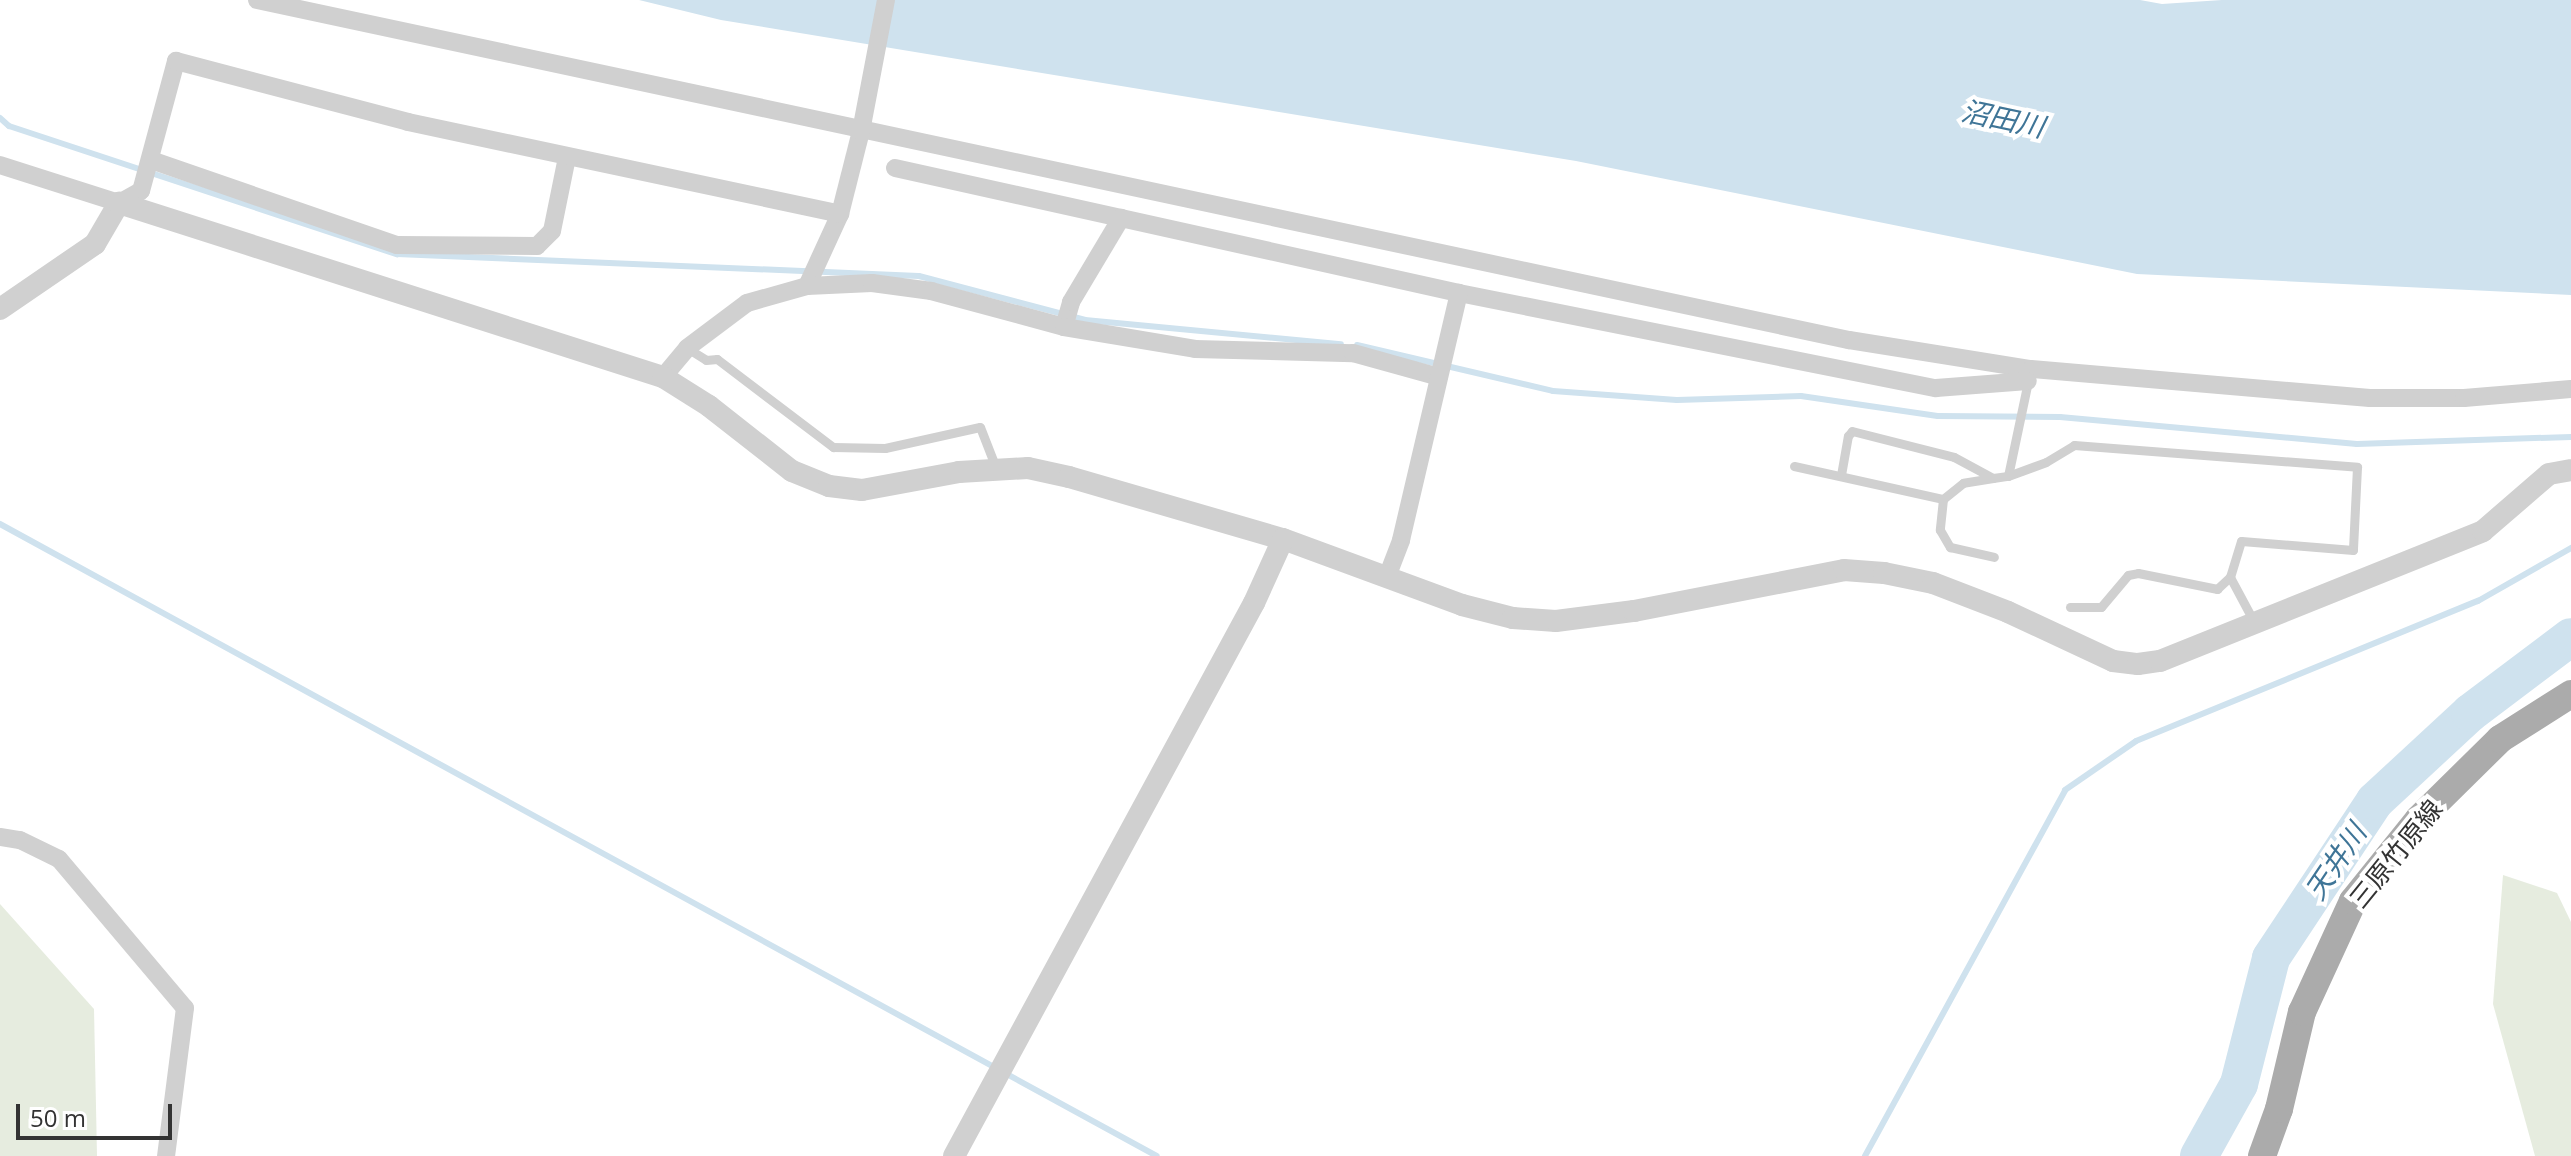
<!DOCTYPE html>
<meta charset="utf-8">
<style>
body{margin:0}
#map{position:relative;width:2571px;height:1156px;overflow:hidden;background:#fff;font-family:"Open Sans","Noto Sans JP",sans-serif}
div>[style]{position:absolute}
.green>*{inset:0;background:#e6ecdf}
.water>*{inset:0;background:#cfe2ee}
.stream>*{height:6px;margin:-3px;padding:0 3px;transform-origin:3px;border-radius:3px;background:#cfe2ee}
.river>*{height:38px;margin:-19px;padding:0 19px;transform-origin:19px;border-radius:19px;background:#cfe2ee}
.service>*{height:9px;margin:-4.5px;padding:0 4.5px;transform-origin:4.5px;border-radius:4.5px;background:#d0d0d0}
.minor>*{height:18px;margin:-9px;padding:0 9px;transform-origin:9px;border-radius:9px;background:#d0d0d0}
.tertiary>*{height:22px;margin:-11px;padding:0 11px;transform-origin:11px;border-radius:11px;background:#d0d0d0}
.primary>*{height:28px;margin:-14px;padding:0 14px;transform-origin:14px;border-radius:14px;background:#ababab}
span{translate:-50% -50%;white-space:nowrap;text-align:center;line-height:1.15;-webkit-text-stroke:8px #fff;paint-order:stroke}
.street-label{font-size:26px;color:#333}
.water-label{font-size:28px;color:#3f7597;font-style:italic}
.scale{position:absolute;left:16px;top:1104px;width:156px;height:36px;box-sizing:border-box;border:4px solid #333;border-top:0;padding-left:10px;font-size:24px;line-height:28px;white-space:nowrap;color:#333;-webkit-text-stroke:6px #fff;paint-order:stroke}
</style>
<div id="map">
<div class="green">
<div style="clip-path:polygon(2503px 875px,2557px 893px,2571px 922px,2571px 1156px,2535px 1156px,2493px 1004px)"></div>
<div style="clip-path:polygon(0 904px,94px 1009px,97px 1156px,0 1156px)"></div>
</div>
<div class="water">
<div style="clip-path:polygon(639px 0,2140px 0,2162px 4px,2222px 0,2571px 0,2571px 295px,2137px 274px,1576px 161px,721px 20px)"></div>
</div>
<div class="stream">
<div style="left:0;top:118px;width:12px;rotate:42deg"></div>
<div style="left:9px;top:126px;width:409px;rotate:18.3deg"></div>
<div style="left:397px;top:254px;width:522px;rotate:2.41deg"></div>
<div style="left:919px;top:276px;width:172px;rotate:14.8deg"></div>
<div style="left:1085px;top:320px;width:257px;rotate:5.4deg"></div>
<div style="left:1357px;top:345px;width:201px;rotate:13.2deg"></div>
<div style="left:1553px;top:391px;width:124px;rotate:4.2deg"></div>
<div style="left:1677px;top:400px;width:124px;rotate:-1.8deg"></div>
<div style="left:1801px;top:396px;width:138px;rotate:8.3deg"></div>
<div style="left:1938px;top:416px;width:122px;rotate:0.5deg"></div>
<div style="left:2060px;top:417px;width:298px;rotate:5.2deg"></div>
<div style="left:2357px;top:444px;width:214px;rotate:-1.9deg"></div>
<div style="left:0;top:524px;width:1318px;rotate:28.65deg"></div>
<div style="left:1865px;top:1156px;width:417px;rotate:-61.3deg"></div>
<div style="left:2065px;top:790px;width:86px;rotate:-34.6deg"></div>
<div style="left:2136px;top:741px;width:370px;rotate:-22.3deg"></div>
<div style="left:2478px;top:601px;width:107px;rotate:-29.7deg"></div>
</div>
<div class="river">
<div style="left:2199px;top:1156px;width:82px;rotate:-60.9deg"></div>
<div style="left:2239px;top:1084px;width:130px;rotate:-75.7deg"></div>
<div style="left:2271px;top:958px;width:188px;rotate:-56.5deg"></div>
<div style="left:2375px;top:801px;width:129px;rotate:-42.8deg"></div>
<div style="left:2470px;top:713px;width:126px;rotate:-37deg"></div>
</div>
<div class="service">
<div style="left:687px;top:348px;width:22px;rotate:32deg"></div>
<div style="left:706px;top:360px;width:11px;rotate:-5deg"></div>
<div style="left:717px;top:359px;width:146px;rotate:37.2deg"></div>
<div style="left:833px;top:447px;width:52px;rotate:1.1deg"></div>
<div style="left:885px;top:448px;width:97px;rotate:-12.5deg"></div>
<div style="left:980px;top:427px;width:44px;rotate:68.7deg"></div>
<div style="left:1794px;top:466px;width:153px;rotate:12.5deg"></div>
<div style="left:1841px;top:475px;width:40px;rotate:-80deg"></div>
<div style="left:1848px;top:436px;width:6px;rotate:-51deg"></div>
<div style="left:1852px;top:431px;width:105px;rotate:14.3deg"></div>
<div style="left:1954px;top:457px;width:44px;rotate:28.3deg"></div>
<div style="left:1993px;top:478px;width:15px;rotate:-8deg"></div>
<div style="left:2008px;top:476px;width:97px;rotate:-78.1deg"></div>
<div style="left:2008px;top:476px;width:40px;rotate:-20.2deg"></div>
<div style="left:2046px;top:462px;width:33px;rotate:-31deg"></div>
<div style="left:2074px;top:445px;width:284px;rotate:4.4deg"></div>
<div style="left:2357px;top:467px;width:83px;rotate:92.8deg"></div>
<div style="left:2353px;top:550px;width:112px;rotate:-175.4deg"></div>
<div style="left:2241px;top:541px;width:38px;rotate:107deg"></div>
<div style="left:2230px;top:577px;width:51px;rotate:61.9deg"></div>
<div style="left:1993px;top:478px;width:30px;rotate:171deg"></div>
<div style="left:1963px;top:483px;width:26px;rotate:141deg"></div>
<div style="left:1943px;top:499px;width:31px;rotate:96deg"></div>
<div style="left:1940px;top:530px;width:20px;rotate:60deg"></div>
<div style="left:1950px;top:547px;width:45px;rotate:12.8deg"></div>
<div style="left:2070px;top:607px;width:31px"></div>
<div style="left:2101px;top:607px;width:42px;rotate:-49.8deg"></div>
<div style="left:2128px;top:575px;width:10px;rotate:-11deg"></div>
<div style="left:2138px;top:573px;width:81px;rotate:11.4deg"></div>
<div style="left:2217px;top:589px;width:18px;rotate:-43deg"></div>
</div>
<div class="minor">
<div style="left:257px;top:0;width:1628px;rotate:12.06deg"></div>
<div style="left:1849px;top:340px;width:184px;rotate:9.1deg"></div>
<div style="left:2031px;top:369px;width:340px;rotate:4.9deg"></div>
<div style="left:2370px;top:398px;width:94px"></div>
<div style="left:2464px;top:398px;width:107px;rotate:-4.8deg"></div>
<div style="left:151px;top:160px;width:260px;rotate:19.1deg"></div>
<div style="left:397px;top:245px;width:140px;rotate:0.4deg"></div>
<div style="left:537px;top:246px;width:21px;rotate:-45deg"></div>
<div style="left:552px;top:231px;width:76px;rotate:-78.5deg"></div>
<div style="left:0;top:165px;width:125px;rotate:17.7deg"></div>
<div style="left:119px;top:203px;width:25px;rotate:-29deg"></div>
<div style="left:141px;top:191px;width:135px;rotate:-74.9deg"></div>
<div style="left:176px;top:61px;width:240px;rotate:14.7deg"></div>
<div style="left:408px;top:122px;width:442px;rotate:12deg"></div>
<div style="left:895px;top:168px;width:578px;rotate:12.5deg"></div>
<div style="left:1459px;top:293px;width:486px;rotate:11.3deg"></div>
<div style="left:1936px;top:388px;width:92px;rotate:-4.4deg"></div>
<div style="left:807px;top:286px;width:79px;rotate:-65.4deg"></div>
<div style="left:840px;top:214px;width:86px;rotate:-75.8deg"></div>
<div style="left:861px;top:131px;width:133px;rotate:-79.2deg"></div>
<div style="left:1064px;top:327px;width:26px;rotate:-74deg"></div>
<div style="left:1071px;top:302px;width:98px;rotate:-59.2deg"></div>
<div style="left:663px;top:377px;width:38px;rotate:-50deg"></div>
<div style="left:687px;top:348px;width:75px;rotate:-36.9deg"></div>
<div style="left:747px;top:303px;width:62px;rotate:-15.8deg"></div>
<div style="left:807px;top:286px;width:65px;rotate:-2.6deg"></div>
<div style="left:872px;top:283px;width:60px;rotate:7.7deg"></div>
<div style="left:931px;top:291px;width:138px;rotate:15.1deg"></div>
<div style="left:1064px;top:327px;width:133px;rotate:9.5deg"></div>
<div style="left:1195px;top:349px;width:158px;rotate:1.5deg"></div>
<div style="left:1353px;top:353px;width:89px;rotate:15.6deg"></div>
<div style="left:1387px;top:577px;width:40px;rotate:-69deg"></div>
<div style="left:1401px;top:540px;width:254px;rotate:-76.8deg"></div>
<div style="left:0;top:837px;width:20px;rotate:9deg"></div>
<div style="left:20px;top:840px;width:43px;rotate:26deg"></div>
<div style="left:59px;top:859px;width:195px;rotate:49.8deg"></div>
<div style="left:185px;top:1008px;width:149px;rotate:97.3deg"></div>
</div>
<div class="tertiary">
<div style="left:0;top:309px;width:115px;rotate:-34.4deg"></div>
<div style="left:95px;top:244px;width:48px;rotate:-59.7deg"></div>
<div style="left:119px;top:203px;width:571px;rotate:17.74deg"></div>
<div style="left:663px;top:377px;width:54px;rotate:32.2deg"></div>
<div style="left:709px;top:406px;width:105px;rotate:38.1deg"></div>
<div style="left:792px;top:471px;width:40px;rotate:22deg"></div>
<div style="left:829px;top:486px;width:33px;rotate:7deg"></div>
<div style="left:862px;top:490px;width:99px;rotate:-10.5deg"></div>
<div style="left:959px;top:472px;width:69px;rotate:-3.3deg"></div>
<div style="left:1028px;top:468px;width:42px;rotate:12.4deg"></div>
<div style="left:1069px;top:477px;width:223px;rotate:16.2deg"></div>
<div style="left:1283px;top:539px;width:191px;rotate:20.2deg"></div>
<div style="left:1462px;top:605px;width:53px;rotate:14.3deg"></div>
<div style="left:1513px;top:618px;width:43px;rotate:4deg"></div>
<div style="left:1556px;top:621px;width:79px;rotate:-7.3deg"></div>
<div style="left:1634px;top:611px;width:214px;rotate:-11deg"></div>
<div style="left:1844px;top:570px;width:40px;rotate:4.3deg"></div>
<div style="left:1884px;top:573px;width:50px;rotate:11.5deg"></div>
<div style="left:1933px;top:583px;width:80px;rotate:21.1deg"></div>
<div style="left:2008px;top:612px;width:116px;rotate:25deg"></div>
<div style="left:2113px;top:661px;width:25px;rotate:7deg"></div>
<div style="left:2138px;top:664px;width:22px;rotate:-8deg"></div>
<div style="left:2160px;top:661px;width:348px;rotate:-21.9deg"></div>
<div style="left:2483px;top:531px;width:87px;rotate:-40.8deg"></div>
<div style="left:2549px;top:474px;width:22px;rotate:-10deg"></div>
<div style="left:954px;top:1156px;width:629px;rotate:-61.52deg"></div>
<div style="left:1254px;top:603px;width:70px;rotate:-65.6deg"></div>
</div>
<div class="primary">
<div style="left:2262px;top:1156px;width:50px;rotate:-70.1deg"></div>
<div style="left:2279px;top:1109px;width:100px;rotate:-76.7deg"></div>
<div style="left:2302px;top:1012px;width:122px;rotate:-65.3deg"></div>
<div style="left:2353px;top:901px;width:105px;rotate:-51.2deg"></div>
<div style="left:2419px;top:819px;width:114px;rotate:-44.6deg"></div>
<div style="left:2500px;top:739px;width:84px;rotate:-32.4deg"></div>
</div>
<div class="street-label">
<span style="left:2396px;top:854px;rotate:-51deg">三原竹原線</span>
</div>
<div class="water-label">
<span style="left:2003px;top:118px;rotate:12deg">沼田川</span>
<span style="left:2335px;top:861px;rotate:-56deg">天井川</span>
</div>
<div class="scale">50 m</div>
</div>
